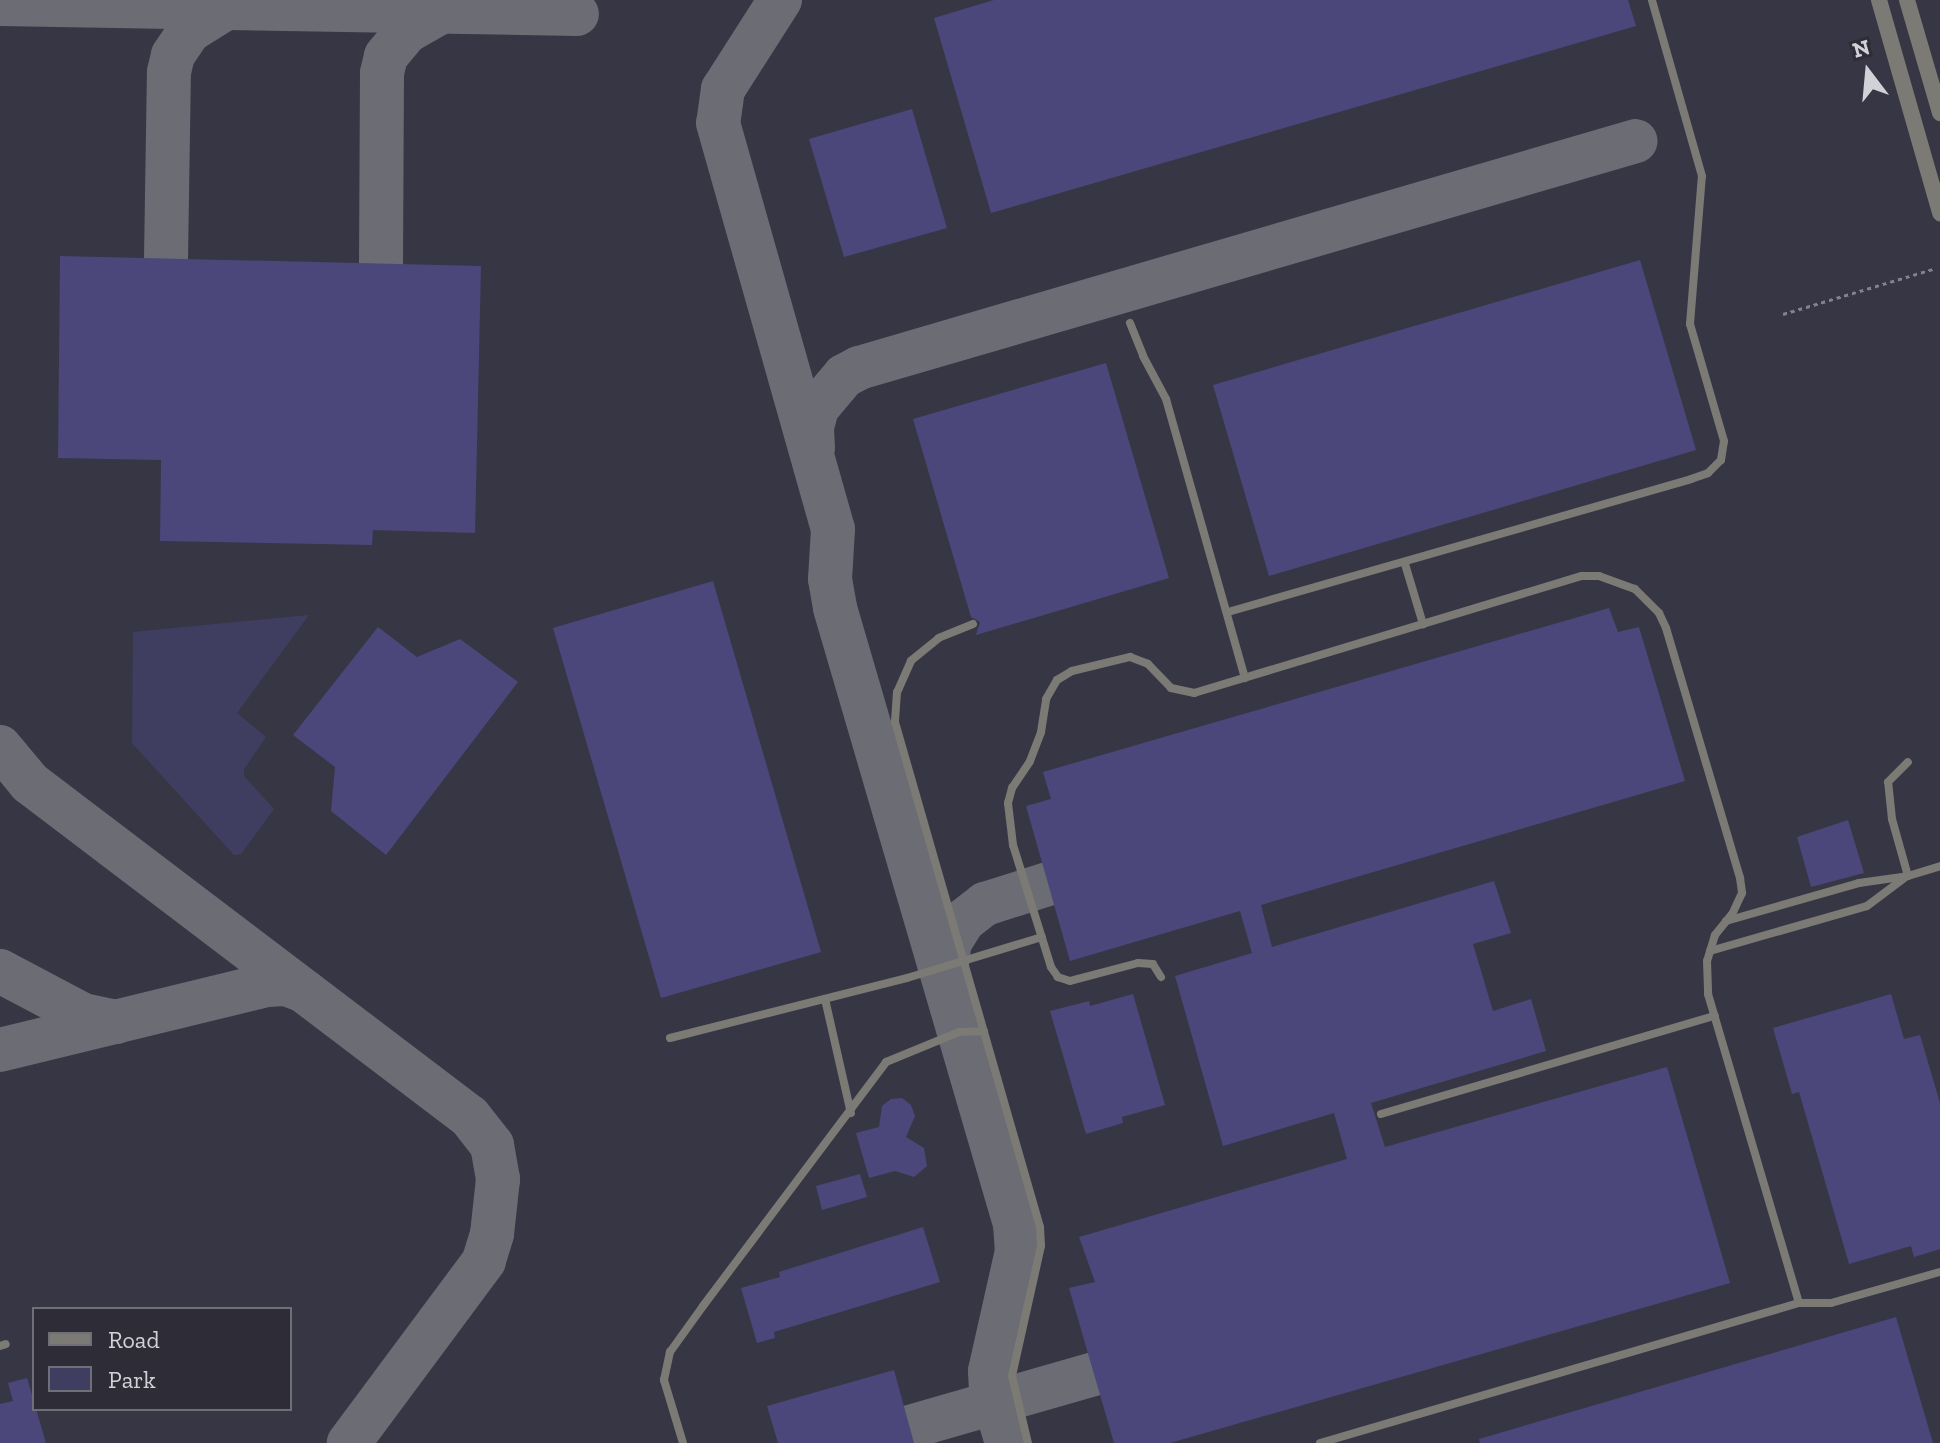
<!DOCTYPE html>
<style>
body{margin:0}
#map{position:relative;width:1940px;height:1443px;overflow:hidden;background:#2e2d37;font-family:"Zilla Slab",serif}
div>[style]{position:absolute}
.built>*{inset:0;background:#373645}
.green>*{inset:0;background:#403e60}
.taxiway>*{height:44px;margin:-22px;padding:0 22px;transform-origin:22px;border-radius:22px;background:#6c6c74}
.building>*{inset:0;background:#4b477a}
.path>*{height:3px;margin-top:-1.5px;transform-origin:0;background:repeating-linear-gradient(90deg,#82828a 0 4px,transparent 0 8px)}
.service>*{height:8px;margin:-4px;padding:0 4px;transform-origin:4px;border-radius:4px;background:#7c7a75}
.minor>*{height:16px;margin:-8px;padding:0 8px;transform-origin:8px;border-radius:8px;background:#7c7a75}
span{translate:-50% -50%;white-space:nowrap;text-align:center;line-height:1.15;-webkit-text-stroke:6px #2e2d37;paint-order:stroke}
.legend{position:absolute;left:32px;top:1307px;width:260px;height:104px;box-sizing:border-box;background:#2e2d37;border:2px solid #6f6f77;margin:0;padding:10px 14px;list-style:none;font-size:24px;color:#d1d1d7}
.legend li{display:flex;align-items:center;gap:16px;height:40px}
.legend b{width:40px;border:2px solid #6f6f77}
.north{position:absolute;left:1828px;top:32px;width:80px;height:80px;-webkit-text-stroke:6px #2e2d37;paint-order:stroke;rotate:344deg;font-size:22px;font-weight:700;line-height:32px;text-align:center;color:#d1d1d7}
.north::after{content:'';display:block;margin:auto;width:28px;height:36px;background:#d1d1d7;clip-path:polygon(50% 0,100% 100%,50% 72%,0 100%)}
</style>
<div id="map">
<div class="built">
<div style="clip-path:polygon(evenodd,0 0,1940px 0,1940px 1443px,0 1443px,0 0,34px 1309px,290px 1309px,290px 1409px,34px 1409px,34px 1309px)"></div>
</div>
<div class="green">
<div style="clip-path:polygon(309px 615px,237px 713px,266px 737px,244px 769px,244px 776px,274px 809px,241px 854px,234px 855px,132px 743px,133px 632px)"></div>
</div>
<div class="taxiway">
<div style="left:780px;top:0;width:106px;rotate:122.6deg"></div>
<div style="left:723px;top:89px;width:34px;rotate:98deg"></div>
<div style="left:718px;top:123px;width:422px;rotate:74.2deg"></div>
<div style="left:833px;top:529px;width:50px;rotate:93.4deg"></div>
<div style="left:830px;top:579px;width:29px;rotate:80deg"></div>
<div style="left:835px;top:608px;width:642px;rotate:73.71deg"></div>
<div style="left:1015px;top:1224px;width:27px;rotate:86deg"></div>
<div style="left:1017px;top:1251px;width:123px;rotate:102.7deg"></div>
<div style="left:990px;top:1371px;width:19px;rotate:87deg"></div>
<div style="left:991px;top:1390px;width:55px;rotate:73.2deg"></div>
<div style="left:0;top:4px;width:577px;rotate:0.99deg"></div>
<div style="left:166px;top:259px;width:187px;rotate:-89.1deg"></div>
<div style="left:169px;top:72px;width:17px;rotate:-77deg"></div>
<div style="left:173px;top:55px;width:29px;rotate:-56deg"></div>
<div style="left:189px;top:31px;width:44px;rotate:-31.9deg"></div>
<div style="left:381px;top:265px;width:192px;rotate:-89.7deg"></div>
<div style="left:382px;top:73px;width:17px;rotate:-77deg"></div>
<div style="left:386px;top:56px;width:31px;rotate:-50deg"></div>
<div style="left:406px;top:32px;width:40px;rotate:-29.7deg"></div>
<div style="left:813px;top:448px;width:21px;rotate:-93deg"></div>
<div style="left:812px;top:427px;width:20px;rotate:-75deg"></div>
<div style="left:817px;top:408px;width:42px;rotate:-49.8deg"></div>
<div style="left:844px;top:376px;width:17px;rotate:-28deg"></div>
<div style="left:859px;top:368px;width:809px;rotate:-16.29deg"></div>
<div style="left:0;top:747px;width:47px;rotate:50.2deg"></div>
<div style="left:30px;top:783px;width:552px;rotate:37.2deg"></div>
<div style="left:470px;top:1117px;width:36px;rotate:52deg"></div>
<div style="left:492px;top:1145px;width:35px;rotate:80deg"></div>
<div style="left:498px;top:1179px;width:55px;rotate:96.2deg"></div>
<div style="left:492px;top:1234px;width:28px;rotate:107deg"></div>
<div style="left:484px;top:1261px;width:227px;rotate:126.6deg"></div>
<div style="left:0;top:971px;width:94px;rotate:27.9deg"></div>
<div style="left:83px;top:1015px;width:34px;rotate:12deg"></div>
<div style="left:945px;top:980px;width:38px;rotate:-83deg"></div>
<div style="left:950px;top:942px;width:25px;rotate:-58deg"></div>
<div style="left:963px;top:921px;width:28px;rotate:-38deg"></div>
<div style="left:985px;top:904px;width:66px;rotate:-17.6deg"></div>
<div style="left:0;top:1050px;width:274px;rotate:-13.7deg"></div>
<div style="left:266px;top:985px;width:20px;rotate:-3deg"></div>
<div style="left:286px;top:984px;width:19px;rotate:21deg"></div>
<div style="left:910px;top:1427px;width:191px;rotate:-16.1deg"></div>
</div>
<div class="building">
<div style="clip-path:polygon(994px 0,1628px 0,1636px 26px,991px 213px,934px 18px)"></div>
<div style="clip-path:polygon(912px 109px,947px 228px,844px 257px,809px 139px)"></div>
<div style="clip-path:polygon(60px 256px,481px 266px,475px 533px,373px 530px,372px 545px,160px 541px,161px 460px,58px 458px)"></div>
<div style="clip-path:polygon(1640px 260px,1696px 450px,1269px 576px,1213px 385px)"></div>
<div style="clip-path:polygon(1106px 363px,1169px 578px,976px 635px,980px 622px,971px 617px,913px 419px)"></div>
<div style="clip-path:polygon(713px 581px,821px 952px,661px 998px,553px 628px)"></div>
<div style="clip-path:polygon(1609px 608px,1618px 632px,1639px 627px,1685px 781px,1261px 905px,1272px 947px,1494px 881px,1511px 933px,1473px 944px,1493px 1011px,1531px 999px,1546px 1051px,1371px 1103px,1385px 1147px,1667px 1067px,1730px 1283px,1170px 1443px,1114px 1443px,1069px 1288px,1095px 1282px,1079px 1237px,1347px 1159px,1334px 1113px,1223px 1146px,1175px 976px,1252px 953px,1240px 911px,1070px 961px,1026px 806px,1051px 799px,1043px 772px)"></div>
<div style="clip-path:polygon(378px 627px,417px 657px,460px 639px,518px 682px,386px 855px,331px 811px,335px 767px,293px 735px)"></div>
<div style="clip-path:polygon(1848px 820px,1864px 873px,1811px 887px,1797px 837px)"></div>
<div style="clip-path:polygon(1133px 994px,1165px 1105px,1122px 1117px,1123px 1123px,1086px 1134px,1050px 1011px,1089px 1001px,1090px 1006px)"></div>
<div style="clip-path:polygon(1891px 994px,1904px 1039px,1920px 1035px,1940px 1103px,1940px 1249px,1914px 1257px,1911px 1246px,1849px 1264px,1799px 1092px,1792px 1094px,1773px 1028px)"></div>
<div style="clip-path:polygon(902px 1098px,911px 1105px,915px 1116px,906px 1137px,924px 1148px,927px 1166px,914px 1177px,895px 1171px,869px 1178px,856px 1133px,879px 1127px,882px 1106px,891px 1099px)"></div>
<div style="clip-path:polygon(860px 1174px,867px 1197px,822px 1210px,816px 1186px)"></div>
<div style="clip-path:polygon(923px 1227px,940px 1282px,774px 1332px,775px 1338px,757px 1343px,741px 1288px,780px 1277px,779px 1272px)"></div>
<div style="clip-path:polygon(1896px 1317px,1933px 1443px,1480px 1443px,1479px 1439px)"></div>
<div style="clip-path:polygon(894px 1370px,914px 1443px,778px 1443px,767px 1406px)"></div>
<div style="clip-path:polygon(27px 1378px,46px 1443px,0 1443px,0 1404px,13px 1401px,8px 1383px)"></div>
</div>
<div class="path">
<div style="left:1783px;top:314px;width:157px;rotate:-16.7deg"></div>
</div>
<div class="service">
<div style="left:1130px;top:323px;width:35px;rotate:68deg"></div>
<div style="left:1143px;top:356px;width:49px;rotate:61.9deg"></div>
<div style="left:1166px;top:399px;width:290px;rotate:74.2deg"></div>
<div style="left:1405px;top:564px;width:63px;rotate:73.3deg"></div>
<div style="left:1228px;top:612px;width:482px;rotate:-16deg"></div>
<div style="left:1691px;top:479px;width:18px;rotate:-19deg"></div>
<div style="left:1708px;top:473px;width:18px;rotate:-45deg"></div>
<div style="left:1721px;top:460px;width:19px;rotate:-81deg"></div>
<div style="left:1724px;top:441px;width:122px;rotate:-106.2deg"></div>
<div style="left:1690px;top:324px;width:148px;rotate:-85.4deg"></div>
<div style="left:1702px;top:176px;width:183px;rotate:-105.9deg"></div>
<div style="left:973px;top:624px;width:37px;rotate:158deg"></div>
<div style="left:939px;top:638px;width:36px;rotate:141deg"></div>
<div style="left:911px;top:661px;width:34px;rotate:114deg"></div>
<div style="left:897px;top:692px;width:30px;rotate:94deg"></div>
<div style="left:895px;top:722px;width:525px;rotate:73.98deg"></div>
<div style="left:1040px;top:1227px;width:19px;rotate:87deg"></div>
<div style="left:1041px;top:1246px;width:133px;rotate:102.6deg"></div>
<div style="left:1012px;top:1376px;width:69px;rotate:76.6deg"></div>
<div style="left:1908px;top:876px;width:59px;rotate:-105.7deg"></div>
<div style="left:1892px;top:819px;width:37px;rotate:-96deg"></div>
<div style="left:1888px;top:782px;width:28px;rotate:-45deg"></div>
<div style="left:1726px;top:921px;width:138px;rotate:-15.9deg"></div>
<div style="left:1859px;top:883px;width:49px;rotate:-8.1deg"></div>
<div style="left:1908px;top:876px;width:34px;rotate:-17deg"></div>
<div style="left:1710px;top:951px;width:163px;rotate:-16deg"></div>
<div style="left:1867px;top:906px;width:50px;rotate:-36.9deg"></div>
<div style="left:1161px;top:977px;width:15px;rotate:-122deg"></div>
<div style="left:1153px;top:964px;width:15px;rotate:-176deg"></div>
<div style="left:1138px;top:963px;width:70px;rotate:165.2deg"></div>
<div style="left:1070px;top:981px;width:13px;rotate:-162deg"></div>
<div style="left:1058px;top:977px;width:12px;rotate:-125deg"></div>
<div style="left:1051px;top:967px;width:128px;rotate:-107.3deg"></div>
<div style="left:1013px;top:845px;width:42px;rotate:-96.8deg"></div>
<div style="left:1008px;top:803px;width:16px;rotate:-75deg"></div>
<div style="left:1012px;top:788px;width:32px;rotate:-56deg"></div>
<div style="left:1030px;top:761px;width:31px;rotate:-69deg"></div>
<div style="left:1041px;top:732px;width:33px;rotate:-81deg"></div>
<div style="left:1046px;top:699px;width:22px;rotate:-60deg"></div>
<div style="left:1057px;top:680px;width:17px;rotate:-31deg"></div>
<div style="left:1072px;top:671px;width:60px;rotate:-13.6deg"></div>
<div style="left:1130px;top:657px;width:19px;rotate:21deg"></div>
<div style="left:1148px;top:664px;width:33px;rotate:46deg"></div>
<div style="left:1171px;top:688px;width:24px;rotate:12deg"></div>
<div style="left:1194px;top:693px;width:405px;rotate:-16.8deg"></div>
<div style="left:1582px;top:576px;width:17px"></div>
<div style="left:1599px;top:576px;width:38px;rotate:20deg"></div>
<div style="left:1635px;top:589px;width:34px;rotate:45deg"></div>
<div style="left:1659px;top:613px;width:17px;rotate:65deg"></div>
<div style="left:1666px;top:628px;width:261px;rotate:73.5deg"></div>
<div style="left:1740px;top:878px;width:15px;rotate:82deg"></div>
<div style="left:1742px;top:893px;width:23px;rotate:115deg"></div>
<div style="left:1732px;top:914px;width:27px;rotate:129deg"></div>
<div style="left:1715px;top:935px;width:27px;rotate:107deg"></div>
<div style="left:1707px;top:961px;width:33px;rotate:88deg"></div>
<div style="left:1708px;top:994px;width:322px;rotate:73.6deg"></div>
<div style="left:825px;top:999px;width:117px;rotate:77.2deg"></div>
<div style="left:670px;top:1038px;width:244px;rotate:-14.2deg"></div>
<div style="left:907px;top:978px;width:141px;rotate:-16.9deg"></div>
<div style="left:1381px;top:1114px;width:348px;rotate:-16.4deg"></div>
<div style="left:0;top:1346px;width:6px;rotate:-18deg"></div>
<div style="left:683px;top:1443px;width:66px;rotate:-106.8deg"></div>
<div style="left:664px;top:1380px;width:29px;rotate:-78deg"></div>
<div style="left:670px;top:1352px;width:57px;rotate:-54.3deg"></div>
<div style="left:703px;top:1306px;width:305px;rotate:-53.1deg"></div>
<div style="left:886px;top:1062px;width:79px;rotate:-22.3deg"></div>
<div style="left:959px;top:1032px;width:25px;rotate:-2deg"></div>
<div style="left:1320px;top:1443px;width:499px;rotate:-16.3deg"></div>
<div style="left:1799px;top:1303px;width:32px"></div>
<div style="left:1831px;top:1303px;width:113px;rotate:-15.9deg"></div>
</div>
<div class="minor">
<div style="left:1879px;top:0;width:222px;rotate:74deg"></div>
<div style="left:1907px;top:0;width:118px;rotate:73.7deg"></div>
</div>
<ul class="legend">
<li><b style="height:10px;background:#7c7a75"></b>Road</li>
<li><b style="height:22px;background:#403e60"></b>Park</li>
</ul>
<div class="north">N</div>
</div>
